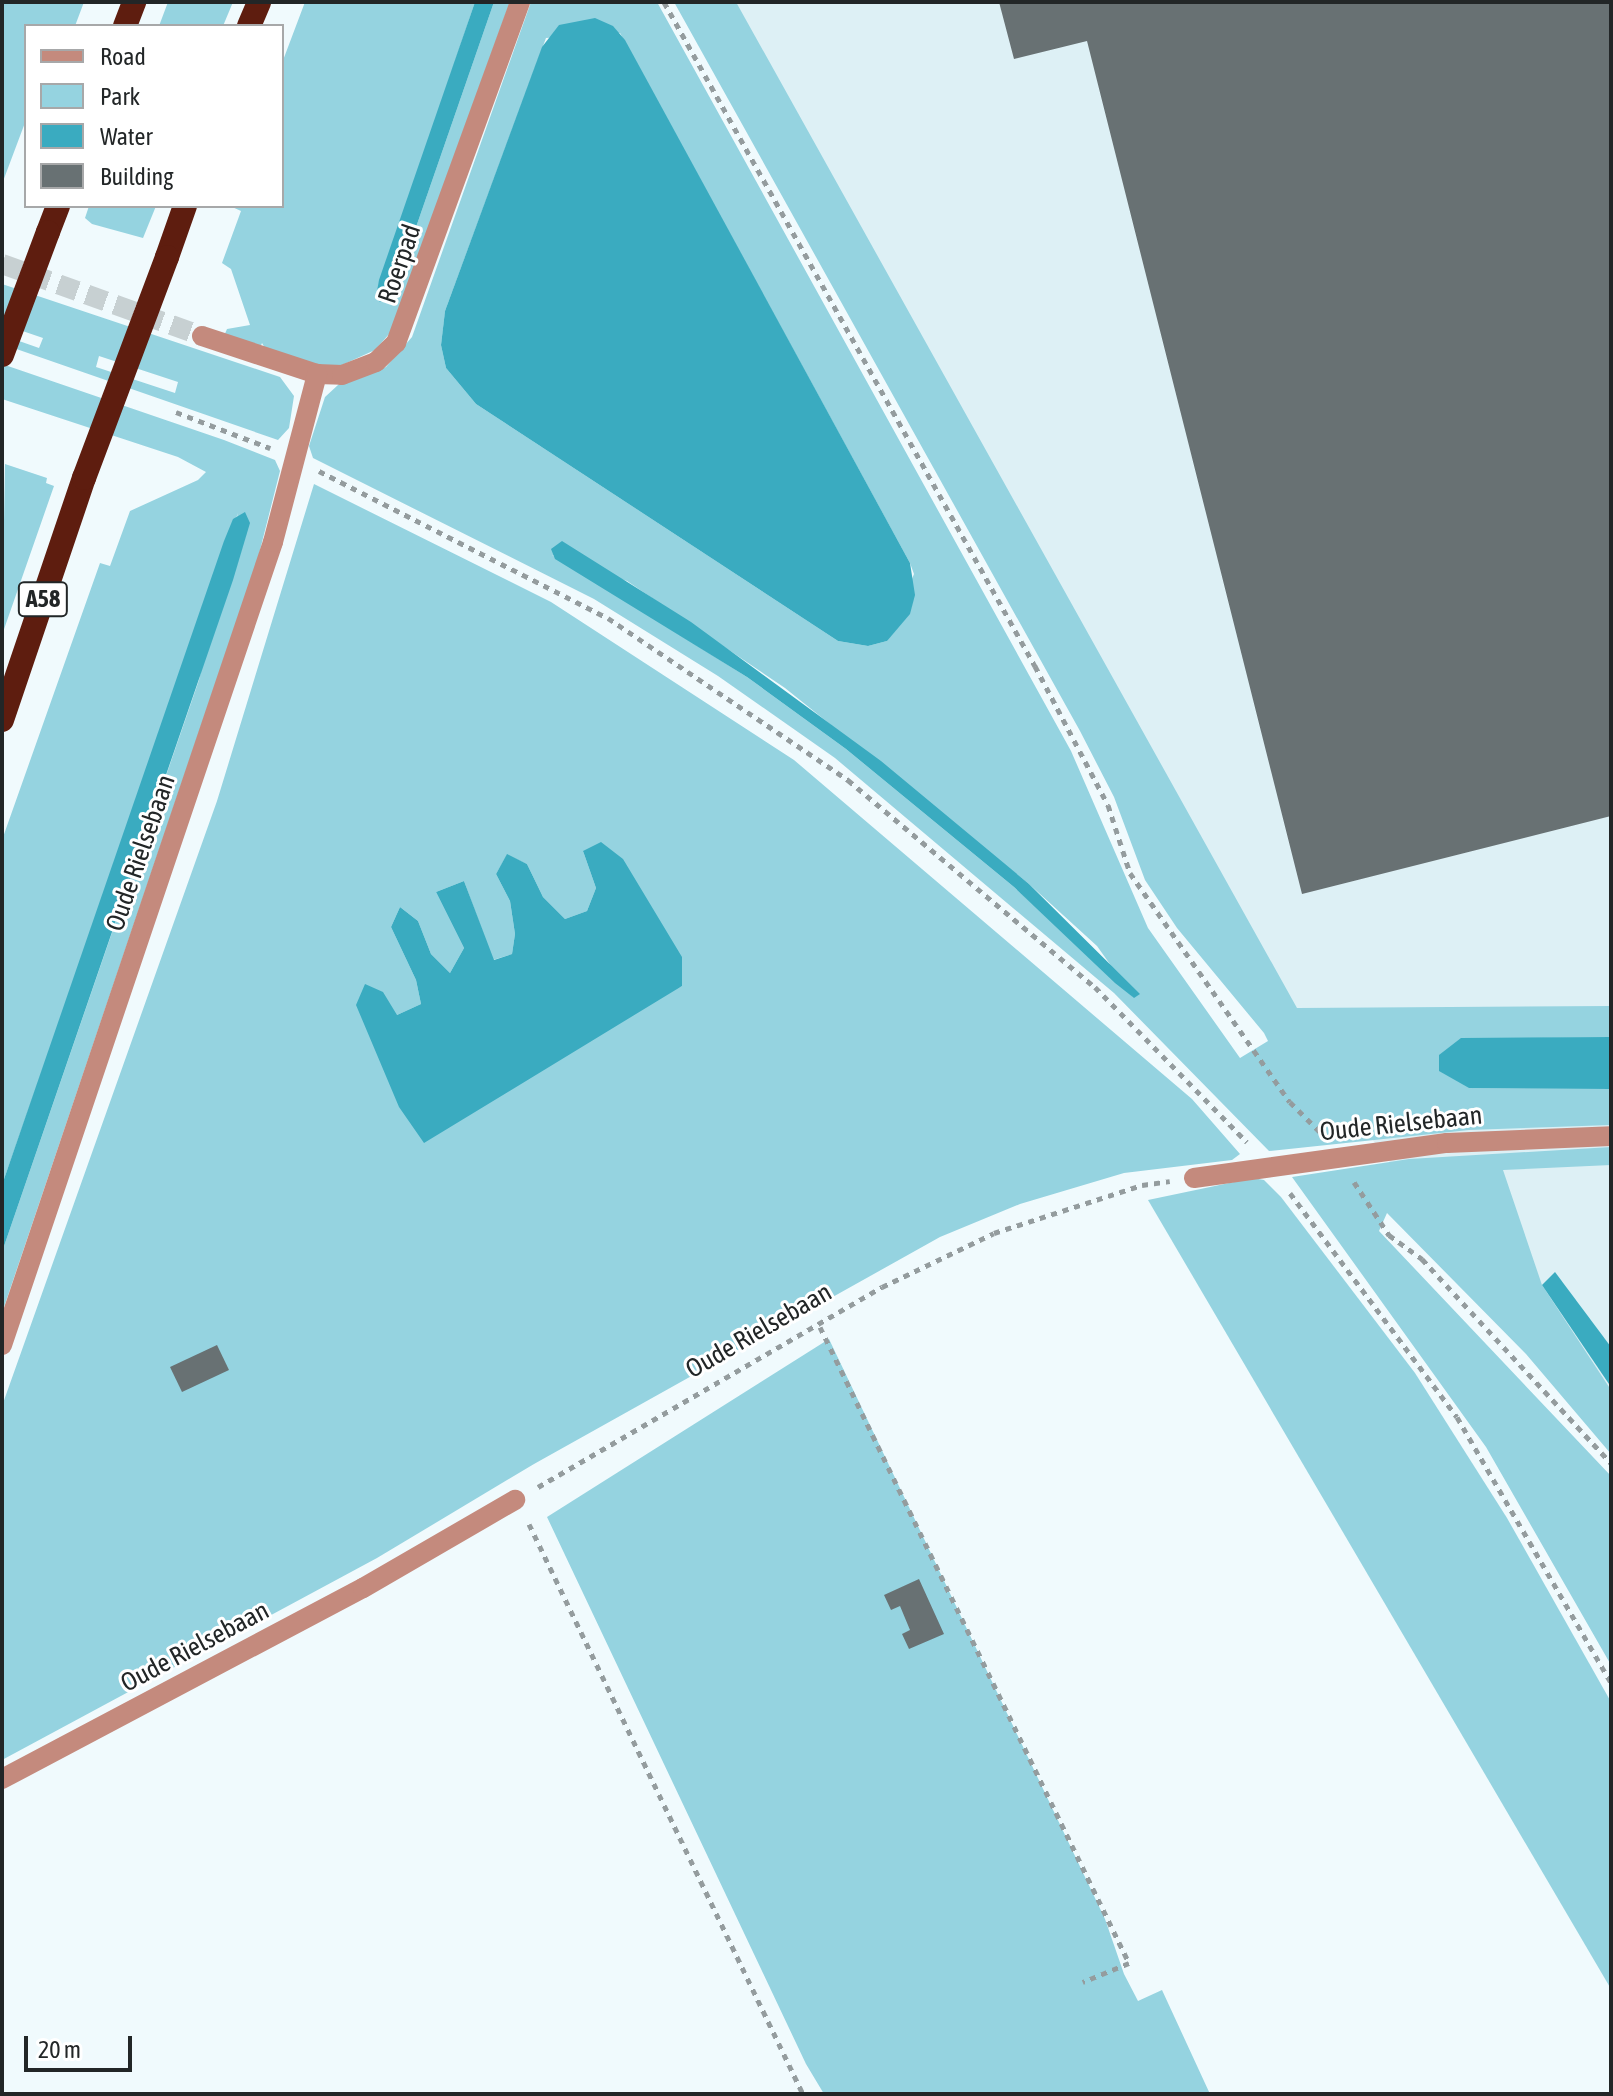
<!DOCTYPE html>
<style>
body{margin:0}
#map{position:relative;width:1613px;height:2096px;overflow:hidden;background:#f0fafd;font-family:"Asap Condensed",sans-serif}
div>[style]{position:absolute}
.built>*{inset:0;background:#ddf0f5}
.green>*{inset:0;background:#95d3e0}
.water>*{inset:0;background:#3aabc0}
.building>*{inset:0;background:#687173}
.minor-tunnel>*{height:20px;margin-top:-10px;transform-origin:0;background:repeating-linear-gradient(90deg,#c7d0d2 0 20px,transparent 0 30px)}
.path>*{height:5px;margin-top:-2.5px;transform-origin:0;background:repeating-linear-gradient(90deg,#949c9e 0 6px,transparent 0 12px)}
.service>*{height:20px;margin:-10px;padding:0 10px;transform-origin:10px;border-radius:10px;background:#c48a7d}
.minor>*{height:20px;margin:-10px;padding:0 10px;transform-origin:10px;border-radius:10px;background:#c48a7d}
.motorway>*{height:24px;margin:-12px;padding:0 12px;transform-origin:12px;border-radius:12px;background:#5e1d0f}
.motorway-bridge>*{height:24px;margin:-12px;padding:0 12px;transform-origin:12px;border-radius:12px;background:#5e1d0f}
span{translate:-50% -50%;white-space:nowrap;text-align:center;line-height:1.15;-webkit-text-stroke:6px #fff;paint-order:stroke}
.shield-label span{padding:2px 6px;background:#fff;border:2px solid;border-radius:6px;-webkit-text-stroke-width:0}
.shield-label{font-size:24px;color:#222627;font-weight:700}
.street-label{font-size:26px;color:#222627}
.frame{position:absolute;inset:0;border:4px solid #222627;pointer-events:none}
.legend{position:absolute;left:24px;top:24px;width:260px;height:184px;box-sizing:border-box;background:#fff;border:2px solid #a7a8a9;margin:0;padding:10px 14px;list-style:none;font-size:24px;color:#222627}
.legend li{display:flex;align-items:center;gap:16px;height:40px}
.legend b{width:40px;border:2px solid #a7a8a9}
.scale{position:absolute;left:24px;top:2036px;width:108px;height:36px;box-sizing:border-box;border:4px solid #222627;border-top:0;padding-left:10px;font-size:24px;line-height:28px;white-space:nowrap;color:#222627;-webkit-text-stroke:6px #fff;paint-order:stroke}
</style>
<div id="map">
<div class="built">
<div style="clip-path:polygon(690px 2px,1611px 2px,1611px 1402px,1453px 1244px,1179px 889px)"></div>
</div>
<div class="green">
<div style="clip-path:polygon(2px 2px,84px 2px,75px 26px,26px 26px,26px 120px,2px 184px)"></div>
<div style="clip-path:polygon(168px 2px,233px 2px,223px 26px,159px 26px)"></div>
<div style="clip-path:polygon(305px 2px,475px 2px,376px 297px,405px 259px,494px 2px,510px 2px,390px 333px,375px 350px,342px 365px,318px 366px,266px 350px,262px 343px,260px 348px,224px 336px,227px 329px,250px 325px,231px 269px,222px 263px,241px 211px,230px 206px,282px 206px,282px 63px)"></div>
<div style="clip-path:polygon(evenodd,531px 2px,657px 2px,1071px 751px,1148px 928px,1240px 1058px,1268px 1041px,1264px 1033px,1177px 928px,1145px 880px,1114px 797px,1080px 731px,674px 2px,736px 2px,1297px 1008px,1611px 1006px,1611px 1037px,1461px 1039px,1469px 1088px,1611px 1089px,1611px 1125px,1469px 1130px,1269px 1151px,1114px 993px,835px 758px,718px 676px,594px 599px,313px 458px,309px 446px,325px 397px,338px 385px,386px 367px,412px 337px,531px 2px,620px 33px,910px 563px,914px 574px,887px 641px,868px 646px,838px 641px,476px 404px,446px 368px,441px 345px,445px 311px,546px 38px,620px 33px,531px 2px,552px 555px,627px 581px,785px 688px,1029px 884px,1097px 946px,1134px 998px,1014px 887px,846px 749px,747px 677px,552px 555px)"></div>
<div style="clip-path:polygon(89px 206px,156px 206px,143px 238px,92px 224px,85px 218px)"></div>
<div style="clip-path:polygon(evenodd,2px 284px,280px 377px,294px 396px,289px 428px,278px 440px,2px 344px,2px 335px,39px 348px,43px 338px,2px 324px,2px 284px,99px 356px,178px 382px,175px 393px,96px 367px,99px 356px)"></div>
<div style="clip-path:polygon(2px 364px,224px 440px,275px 460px,280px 471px,258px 558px,2px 1313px,2px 1252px,199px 680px,238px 513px,2px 1185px,2px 840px,100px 563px,110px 566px,130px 511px,198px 480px,206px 472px,178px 457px,2px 399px)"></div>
<div style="clip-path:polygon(5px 464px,47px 478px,46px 483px,54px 486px,2px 635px)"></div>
<div style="clip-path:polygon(evenodd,314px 484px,551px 602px,794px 760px,1192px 1099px,1240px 1154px,1232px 1160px,1124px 1173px,1020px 1204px,940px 1237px,534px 1464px,377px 1558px,2px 1760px,2px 1406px,217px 801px,314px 484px,583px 851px,682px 986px,399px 1107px,397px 1015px,421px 1004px,416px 980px,391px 927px,400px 907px,418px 921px,431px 954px,450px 973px,464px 948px,436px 892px,464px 881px,493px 960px,512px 954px,515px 934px,510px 901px,496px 874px,507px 855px,527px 864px,543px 897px,565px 919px,587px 911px,596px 888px,583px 851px)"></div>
<div style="clip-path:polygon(1611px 1147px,1611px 1165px,1503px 1170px,1542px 1285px,1611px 1390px,1611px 1454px,1526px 1354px,1387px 1213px,1379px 1231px,1611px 1476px,1611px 1665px,1486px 1447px,1292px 1177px,1409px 1159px)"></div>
<div style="clip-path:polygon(1253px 1178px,1264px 1180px,1281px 1197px,1415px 1373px,1507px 1518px,1611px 1702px,1611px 1989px,1148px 1200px)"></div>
<div style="clip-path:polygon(829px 1339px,1105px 1919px,1124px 1974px,1138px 2001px,1162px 1990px,1210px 2094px,824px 2094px,806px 2064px,547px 1517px)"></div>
</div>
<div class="water">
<div style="clip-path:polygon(475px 2px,494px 2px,405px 259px,386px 301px,380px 302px,376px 297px,379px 280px)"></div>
<div style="clip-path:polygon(595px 18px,613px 26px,625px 40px,910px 563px,915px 595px,910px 614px,887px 641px,868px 646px,838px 641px,476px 404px,446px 368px,441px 345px,445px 311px,542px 47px,559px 25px)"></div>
<div style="clip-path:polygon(245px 512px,250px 523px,233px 580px,2px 1252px,2px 1185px,224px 541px,233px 519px)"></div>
<div style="clip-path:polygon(562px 541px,691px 622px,881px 761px,1029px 884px,1140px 994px,1134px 998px,1115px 983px,1014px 887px,846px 749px,747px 677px,555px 559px,551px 549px)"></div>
<div style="clip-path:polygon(601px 842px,623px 859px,682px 957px,682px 986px,424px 1143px,399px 1107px,356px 1005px,365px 984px,383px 992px,397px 1015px,421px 1004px,416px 980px,391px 927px,400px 907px,418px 921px,431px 954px,450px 973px,464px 948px,436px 892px,464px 881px,494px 960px,512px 954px,515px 934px,510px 901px,496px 874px,507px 854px,527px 864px,543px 897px,565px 919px,587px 911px,596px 888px,583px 851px)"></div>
<div style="clip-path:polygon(1611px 1037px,1611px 1089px,1469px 1088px,1439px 1071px,1439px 1055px,1461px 1038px)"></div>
<div style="clip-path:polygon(1555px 1272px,1611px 1347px,1611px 1387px,1542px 1285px)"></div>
</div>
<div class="building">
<div style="clip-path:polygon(999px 2px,1611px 2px,1611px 816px,1302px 894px,1087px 41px,1014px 59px)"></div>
<div style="clip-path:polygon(217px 1345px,229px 1370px,182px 1392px,170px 1367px)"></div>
<div style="clip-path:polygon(919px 1579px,944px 1634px,909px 1649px,902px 1634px,910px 1630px,900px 1606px,891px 1610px,884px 1595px)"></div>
</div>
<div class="minor-tunnel">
<div style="left:2px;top:264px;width:213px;rotate:19.8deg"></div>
</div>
<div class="path">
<div style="left:664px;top:2px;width:761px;rotate:60.81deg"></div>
<div style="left:1035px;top:666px;width:157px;rotate:62.3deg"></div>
<div style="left:1108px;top:805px;width:71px;rotate:72.1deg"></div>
<div style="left:1130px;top:873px;width:279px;rotate:55.1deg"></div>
<div style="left:1290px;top:1102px;width:45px;rotate:45deg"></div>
<div style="left:176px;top:412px;width:101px;rotate:21deg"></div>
<div style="left:319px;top:471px;width:324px;rotate:27deg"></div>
<div style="left:608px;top:618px;width:290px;rotate:34deg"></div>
<div style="left:848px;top:780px;width:322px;rotate:40deg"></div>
<div style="left:1095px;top:987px;width:217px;rotate:45.6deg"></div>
<div style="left:1354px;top:1182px;width:64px;rotate:56.6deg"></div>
<div style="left:1389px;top:1235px;width:41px;rotate:36deg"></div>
<div style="left:1422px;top:1259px;width:278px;rotate:47.2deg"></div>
<div style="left:1290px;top:1193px;width:279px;rotate:53.3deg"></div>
<div style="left:1457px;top:1417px;width:307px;rotate:59.9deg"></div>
<div style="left:820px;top:1327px;width:707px;rotate:64.09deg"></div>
<div style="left:1129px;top:1963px;width:50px;rotate:157.6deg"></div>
<div style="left:538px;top:1487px;width:398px;rotate:-30.2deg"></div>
<div style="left:882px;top:1287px;width:124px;rotate:-25.7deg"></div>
<div style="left:994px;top:1233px;width:156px;rotate:-18deg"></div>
<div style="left:1142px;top:1185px;width:28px;rotate:-8deg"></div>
<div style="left:529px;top:1524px;width:632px;rotate:64.33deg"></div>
</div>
<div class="service">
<div style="left:2px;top:1779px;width:408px;rotate:-27.9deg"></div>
<div style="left:363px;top:1588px;width:176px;rotate:-30.1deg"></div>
</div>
<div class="minor">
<div style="left:202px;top:336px;width:121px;rotate:18.3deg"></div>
<div style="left:317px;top:374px;width:25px;rotate:2deg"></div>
<div style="left:342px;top:375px;width:36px;rotate:-21deg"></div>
<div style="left:376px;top:362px;width:28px;rotate:-44deg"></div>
<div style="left:396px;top:343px;width:363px;rotate:-70deg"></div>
<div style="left:1194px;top:1178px;width:255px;rotate:-7.9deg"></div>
<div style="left:1447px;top:1143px;width:164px;rotate:-2.4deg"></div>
<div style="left:2px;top:1345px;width:847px;rotate:-71.35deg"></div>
<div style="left:273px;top:542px;width:174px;rotate:-75.3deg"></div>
</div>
<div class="motorway">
<div style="left:125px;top:26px;width:26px;rotate:-69deg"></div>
<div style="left:249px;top:26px;width:26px;rotate:-67deg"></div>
<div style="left:48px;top:232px;width:28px;rotate:-69deg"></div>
<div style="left:167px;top:257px;width:54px;rotate:-70.6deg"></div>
<div style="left:2px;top:720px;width:256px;rotate:-71.3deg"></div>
</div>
<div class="motorway-bridge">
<div style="left:2px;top:355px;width:131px;rotate:-69.5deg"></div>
<div style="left:84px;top:478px;width:236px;rotate:-69.4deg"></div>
</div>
<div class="shield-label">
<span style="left:43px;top:599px">A58</span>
</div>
<div class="street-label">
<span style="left:400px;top:264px;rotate:-71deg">Roerpad</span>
<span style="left:141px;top:853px;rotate:-71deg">Oude Rielsebaan</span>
<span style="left:1401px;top:1124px;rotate:-6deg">Oude Rielsebaan</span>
<span style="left:759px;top:1331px;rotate:-30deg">Oude Rielsebaan</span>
<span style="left:195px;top:1647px;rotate:-28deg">Oude Rielsebaan</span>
</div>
<div class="frame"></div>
<ul class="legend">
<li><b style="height:10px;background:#c48a7d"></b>Road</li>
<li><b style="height:22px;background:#95d3e0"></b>Park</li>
<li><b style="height:22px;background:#3aabc0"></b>Water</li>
<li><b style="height:22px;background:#687173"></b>Building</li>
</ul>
<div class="scale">20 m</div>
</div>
